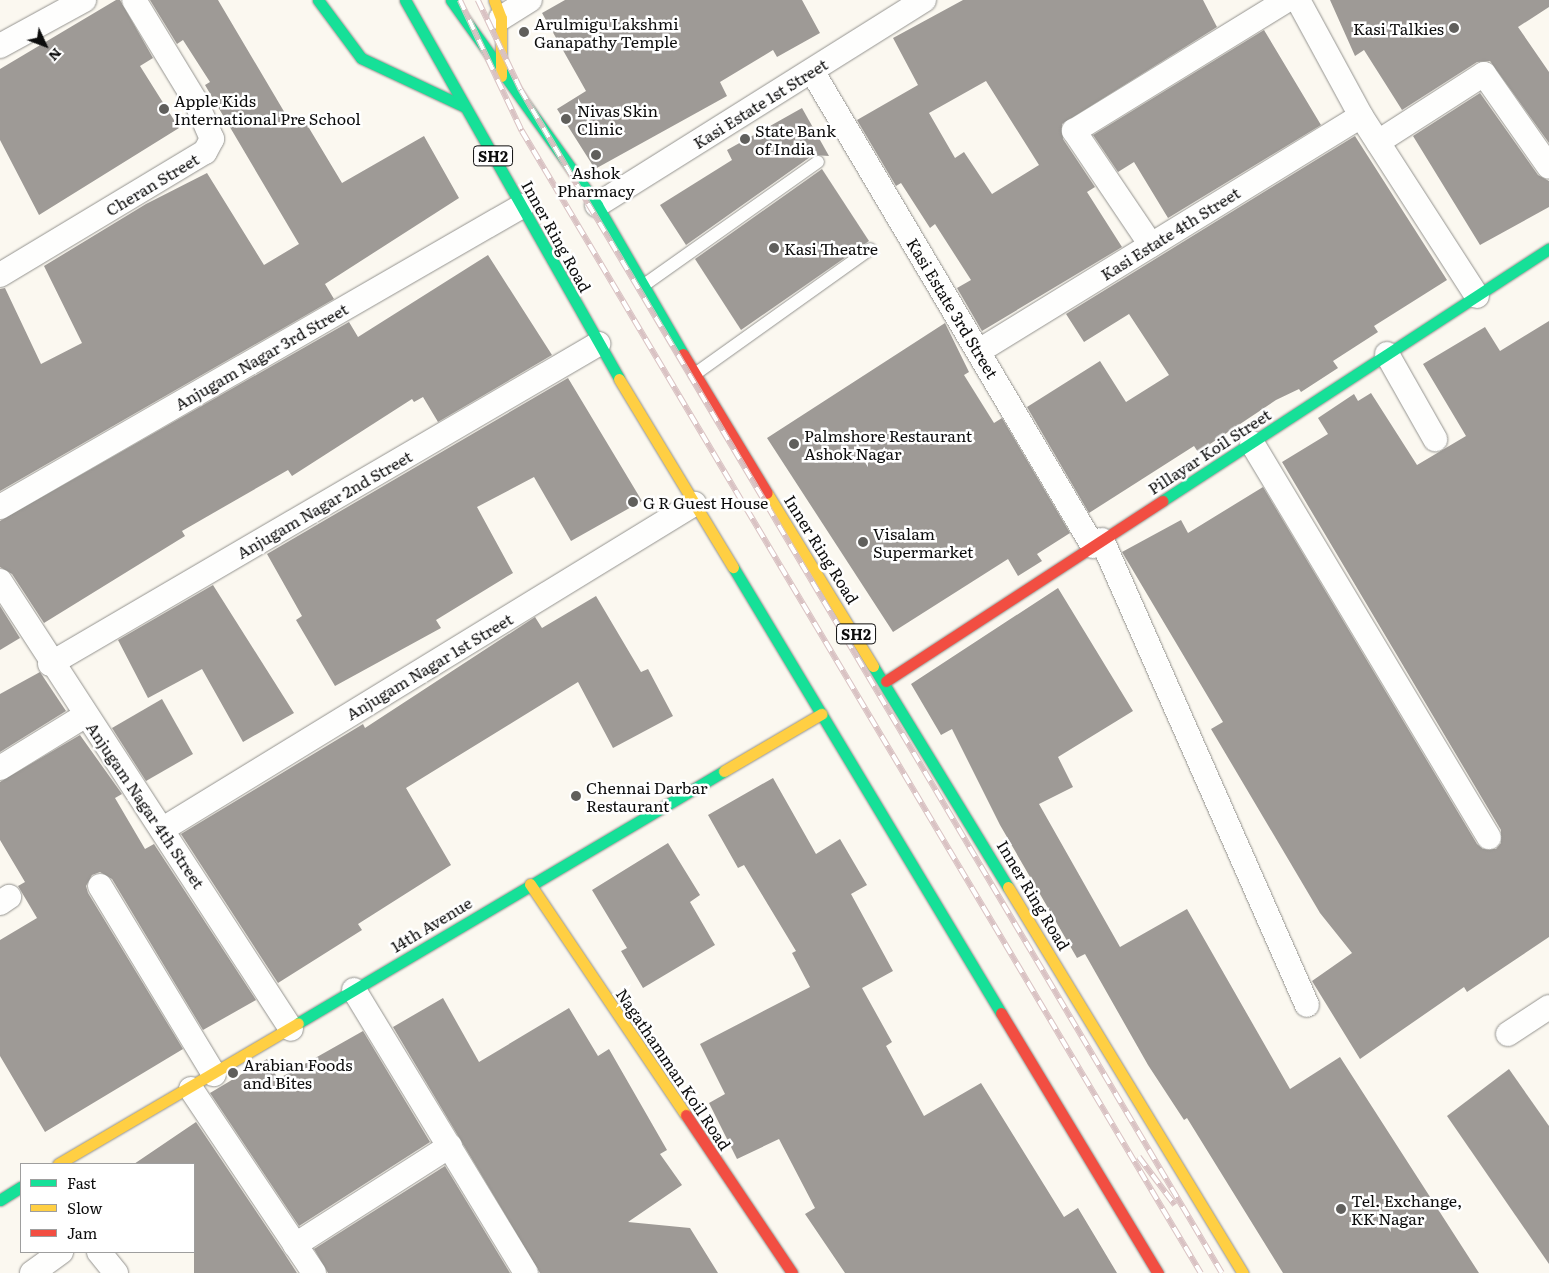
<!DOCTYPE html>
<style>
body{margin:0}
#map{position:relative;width:1549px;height:1273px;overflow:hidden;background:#fbf8f0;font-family:Literata,serif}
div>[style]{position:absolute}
.building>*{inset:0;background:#9e9a96}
.roads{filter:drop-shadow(0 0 1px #94938f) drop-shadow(0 0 1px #94938f)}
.lane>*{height:12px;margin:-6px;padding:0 6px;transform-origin:6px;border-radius:6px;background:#fefefd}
.street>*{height:24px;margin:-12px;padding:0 12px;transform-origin:12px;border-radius:12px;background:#fefefd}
.fast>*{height:11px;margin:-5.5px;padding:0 5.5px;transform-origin:5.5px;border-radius:5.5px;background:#16e098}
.slow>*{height:11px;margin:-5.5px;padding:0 5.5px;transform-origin:5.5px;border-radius:5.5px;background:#ffcf43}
.jam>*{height:11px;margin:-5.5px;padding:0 5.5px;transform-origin:5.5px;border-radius:5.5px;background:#f24e42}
.rail>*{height:5.5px;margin-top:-2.75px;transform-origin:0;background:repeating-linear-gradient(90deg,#fff 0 11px,#d9c2c3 0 22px);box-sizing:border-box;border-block:1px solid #d9c2c3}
.dots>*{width:14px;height:14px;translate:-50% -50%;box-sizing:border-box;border:2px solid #fff;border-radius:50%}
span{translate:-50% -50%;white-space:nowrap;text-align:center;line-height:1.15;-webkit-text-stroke:5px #fff;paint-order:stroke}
.shield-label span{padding:1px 4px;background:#fff;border:1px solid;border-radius:4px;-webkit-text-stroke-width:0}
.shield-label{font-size:15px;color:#0d0d0d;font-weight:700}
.poi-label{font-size:16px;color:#0d0d0d}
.left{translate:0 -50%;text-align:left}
.right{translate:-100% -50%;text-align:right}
.street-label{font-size:16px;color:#0d0d0d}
.legend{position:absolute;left:20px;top:1163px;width:175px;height:90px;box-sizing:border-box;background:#fff;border:1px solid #9e9e9e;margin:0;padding:6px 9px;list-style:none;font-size:15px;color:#0d0d0d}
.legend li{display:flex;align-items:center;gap:10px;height:25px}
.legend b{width:25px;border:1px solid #9e9e9e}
.north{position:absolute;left:20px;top:20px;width:50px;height:50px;-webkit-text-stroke:4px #fff;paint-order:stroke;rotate:133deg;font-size:14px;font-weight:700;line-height:20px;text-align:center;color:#0d0d0d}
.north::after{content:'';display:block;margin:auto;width:18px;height:22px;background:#0d0d0d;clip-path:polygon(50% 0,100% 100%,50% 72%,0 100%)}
</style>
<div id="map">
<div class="building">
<div style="clip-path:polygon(116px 0,120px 0,153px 58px,140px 66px,179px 128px,39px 215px,0 140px,0 69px)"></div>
<div style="clip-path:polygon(150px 0,218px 0,292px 125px,303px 118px,342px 183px,424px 136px,459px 198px,325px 284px,334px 299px,0 491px,0 289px,5px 288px,41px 364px,82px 343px,44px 266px,146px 204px,207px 173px,264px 265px,299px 244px,205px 85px,210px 82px,183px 40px,177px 44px)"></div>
<div style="clip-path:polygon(565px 0,802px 0,820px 33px,777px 57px,773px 50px,720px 82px,727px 96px,595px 169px,557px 109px,586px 91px,542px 13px)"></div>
<div style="clip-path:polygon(evenodd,963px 0,1203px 0,1217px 27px,1062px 124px,1063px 139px,1095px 187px,1087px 192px,1122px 247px,982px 331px,957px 288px,971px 280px,935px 224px,930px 228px,901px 183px,896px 186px,857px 120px,918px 85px,893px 38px,963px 0,986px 81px,1039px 165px,992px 194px,964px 152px,955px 158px,929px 113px,986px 81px)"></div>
<div style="clip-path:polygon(1330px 0,1549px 0,1549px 7px,1518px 27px,1549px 72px,1549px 143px,1490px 61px,1477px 62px,1402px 110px,1364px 50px,1355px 56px)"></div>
<div style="clip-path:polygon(1264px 30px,1321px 125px,1168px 218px,1134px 162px,1118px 172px,1093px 135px)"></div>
<div style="clip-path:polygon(1480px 93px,1538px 175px,1549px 181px,1549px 207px,1480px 245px,1413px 136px)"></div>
<div style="clip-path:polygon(802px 108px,829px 156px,813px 155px,686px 245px,660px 205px,732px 160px,727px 150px)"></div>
<div style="clip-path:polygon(1355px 136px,1447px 280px,1374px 326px,1378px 332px,1333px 361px,1338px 368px,1301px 392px,1299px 389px,1276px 400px,1198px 452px,1194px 446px,1089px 513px,1027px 407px,1100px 361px,1126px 402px,1169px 375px,1129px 314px,1084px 342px,1066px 314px)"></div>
<div style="clip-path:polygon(822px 169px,869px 241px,741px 330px,695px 259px)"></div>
<div style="clip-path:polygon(488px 255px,552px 355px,438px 422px,423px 397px,414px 402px,412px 399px,292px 476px,288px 470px,182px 531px,185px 536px,44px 623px,12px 574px,0 567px,0 521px,349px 322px,358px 337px)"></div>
<div style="clip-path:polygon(1549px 321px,1549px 937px,1467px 992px,1464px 987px,1360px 1059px,1312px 981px,1352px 953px,1320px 913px,1211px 729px,1223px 722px,1122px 552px,1181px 520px,1188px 533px,1263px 487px,1477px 844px,1483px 849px,1496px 849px,1501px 843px,1501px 830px,1282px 462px,1328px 434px,1318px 418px,1354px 394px,1358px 401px,1371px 393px,1417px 465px,1466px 436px,1423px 364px,1485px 327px,1500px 351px)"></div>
<div style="clip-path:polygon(945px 323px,969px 372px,964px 375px,994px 423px,1002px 418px,1070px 533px,1037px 554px,1042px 561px,1018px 576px,1008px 559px,893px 632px,767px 438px)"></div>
<div style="clip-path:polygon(568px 378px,642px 501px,571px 541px,534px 477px,477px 507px,513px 573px,436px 620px,441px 628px,335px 686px,296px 620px,302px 616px,267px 554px)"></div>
<div style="clip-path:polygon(213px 585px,294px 713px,243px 742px,202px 669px,148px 698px,118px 640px)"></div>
<div style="clip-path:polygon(1058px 588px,1133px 711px,1058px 757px,1073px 787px,1039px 804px,1120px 947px,1187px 909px,1290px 1089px,1340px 1057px,1479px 1273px,1283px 1273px,1187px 1118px,1184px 1120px,1148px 1065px,1085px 954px,1077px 958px,1000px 825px,952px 729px,941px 735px,911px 684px)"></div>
<div style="clip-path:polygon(596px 596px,641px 672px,648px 669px,673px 716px,613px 748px,578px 682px,406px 788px,451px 865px,358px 924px,362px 930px,278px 983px,181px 834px,363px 724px,365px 728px,535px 617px,542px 628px)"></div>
<div style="clip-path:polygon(0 606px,20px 638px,0 650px)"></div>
<div style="clip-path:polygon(40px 672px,66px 711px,0 752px,0 694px)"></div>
<div style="clip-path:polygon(162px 699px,193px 754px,146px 781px,112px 728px)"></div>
<div style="clip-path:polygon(80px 735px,122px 794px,115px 798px,145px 849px,154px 844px,256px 1000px,203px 1030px,112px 879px,100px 872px,92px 875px,86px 886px,88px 893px,183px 1049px,45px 1132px,0 1056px,0 940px,37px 918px,18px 886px,25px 882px,0 840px,0 782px)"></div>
<div style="clip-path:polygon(773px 778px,816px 854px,840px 839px,867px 885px,851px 894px,893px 971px,862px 988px,892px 1042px,886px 1046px,924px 1116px,981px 1083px,1064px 1217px,1078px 1208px,1117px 1273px,845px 1273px,805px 1214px,815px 1208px,779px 1139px,737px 1159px,709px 1103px,725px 1094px,700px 1044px,810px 987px,792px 953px,796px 951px,744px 865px,738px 868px,708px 815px)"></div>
<div style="clip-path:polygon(668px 843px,700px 895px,690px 902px,715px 945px,643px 988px,621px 951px,627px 948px,592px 890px)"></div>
<div style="clip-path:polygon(443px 998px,479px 1062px,569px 1008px,598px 1056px,609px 1049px,667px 1150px,660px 1154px,682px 1185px,628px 1222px,690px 1228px,718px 1273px,540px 1273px,393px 1027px)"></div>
<div style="clip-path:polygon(363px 1031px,430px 1142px,299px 1226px,210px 1093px,267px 1059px,278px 1079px)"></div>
<div style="clip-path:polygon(1509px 1069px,1549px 1126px,1549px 1264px,1447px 1116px)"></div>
<div style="clip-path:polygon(196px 1122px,284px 1253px,297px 1273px,194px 1273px,194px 1164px,134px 1164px)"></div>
<div style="clip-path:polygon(445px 1166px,510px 1273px,328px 1273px,314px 1249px)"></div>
</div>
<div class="roads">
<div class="lane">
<div style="left:644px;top:285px;width:213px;rotate:-35.3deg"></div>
<div style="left:695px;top:374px;width:215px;rotate:-35.5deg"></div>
</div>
<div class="street">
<div style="left:1298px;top:0;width:132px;rotate:61.5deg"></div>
<div style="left:1361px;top:116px;width:214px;rotate:57.2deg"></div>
<div style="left:501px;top:18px;width:34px;rotate:-32deg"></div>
<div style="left:0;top:46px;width:96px;rotate:-28.7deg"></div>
<div style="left:812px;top:71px;width:552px;rotate:59.39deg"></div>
<div style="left:1378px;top:142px;width:126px;rotate:-32.7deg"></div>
<div style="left:1484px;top:74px;width:113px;rotate:55deg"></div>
<div style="left:597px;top:205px;width:386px;rotate:-32.1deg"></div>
<div style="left:1151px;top:245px;width:138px;rotate:-124deg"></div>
<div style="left:1074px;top:131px;width:250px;rotate:-31.6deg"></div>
<div style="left:0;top:275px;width:239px;rotate:-31deg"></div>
<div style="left:205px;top:152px;width:15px;rotate:-62deg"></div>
<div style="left:212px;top:139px;width:40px;rotate:-113.4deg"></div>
<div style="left:196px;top:102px;width:119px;rotate:-121.3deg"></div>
<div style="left:979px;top:351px;width:448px;rotate:-31.6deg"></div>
<div style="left:1387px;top:354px;width:98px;rotate:60.5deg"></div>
<div style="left:1252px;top:443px;width:460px;rotate:59deg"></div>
<div style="left:0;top:507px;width:603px;rotate:-29.97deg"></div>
<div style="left:1102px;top:540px;width:508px;rotate:66.21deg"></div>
<div style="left:0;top:581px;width:534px;rotate:56.99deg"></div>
<div style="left:50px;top:664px;width:635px;rotate:-30.28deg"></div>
<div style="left:0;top:768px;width:101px;rotate:-31.6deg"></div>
<div style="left:163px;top:829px;width:623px;rotate:-31.47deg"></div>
<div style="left:100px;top:886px;width:220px;rotate:58.8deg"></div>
<div style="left:0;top:903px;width:11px;rotate:-34deg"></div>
<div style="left:354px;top:990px;width:331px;rotate:58.7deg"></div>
<div style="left:1508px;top:1034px;width:49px;rotate:-33.4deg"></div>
<div style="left:191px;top:1089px;width:221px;rotate:56.2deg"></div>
<div style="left:295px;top:1245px;width:184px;rotate:-32.6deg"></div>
<div style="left:99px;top:1252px;width:27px;rotate:51deg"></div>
<div style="left:32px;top:1273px;width:36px;rotate:-36deg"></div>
</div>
<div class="fast">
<div style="left:318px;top:0;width:72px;rotate:53.4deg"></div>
<div style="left:361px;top:58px;width:113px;rotate:25.2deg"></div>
<div style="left:405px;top:0;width:435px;rotate:60.5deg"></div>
<div style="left:451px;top:0;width:252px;rotate:54.5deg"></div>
<div style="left:597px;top:205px;width:172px;rotate:60deg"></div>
<div style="left:1162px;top:501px;width:462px;rotate:-33.1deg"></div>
<div style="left:733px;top:567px;width:520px;rotate:59deg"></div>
<div style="left:873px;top:666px;width:259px;rotate:58.6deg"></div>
<div style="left:298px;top:1023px;width:495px;rotate:-30.6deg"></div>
<div style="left:0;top:1200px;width:25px;rotate:-32deg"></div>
</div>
<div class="slow">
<div style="left:494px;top:0;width:19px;rotate:69deg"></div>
<div style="left:501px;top:18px;width:58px;rotate:90deg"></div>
<div style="left:619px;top:379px;width:220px;rotate:58.8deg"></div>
<div style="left:767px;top:493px;width:203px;rotate:58.5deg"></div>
<div style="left:724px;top:771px;width:113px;rotate:-30.4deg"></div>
<div style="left:530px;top:884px;width:279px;rotate:56deg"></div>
<div style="left:1008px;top:887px;width:452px;rotate:58.7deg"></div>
<div style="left:58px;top:1164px;width:278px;rotate:-30.4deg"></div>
</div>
<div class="jam">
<div style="left:683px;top:354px;width:162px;rotate:58.9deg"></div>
<div style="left:886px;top:681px;width:330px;rotate:-33.1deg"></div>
<div style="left:1001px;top:1013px;width:304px;rotate:58.9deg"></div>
<div style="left:686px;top:1115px;width:190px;rotate:56.1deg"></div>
</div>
</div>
<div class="rail">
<div style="left:460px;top:0;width:145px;rotate:64.7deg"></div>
<div style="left:522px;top:131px;width:1329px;rotate:59.27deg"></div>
<div style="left:478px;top:0;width:100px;rotate:64.5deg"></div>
<div style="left:521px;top:90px;width:1375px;rotate:59.35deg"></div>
<div style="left:1139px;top:1157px;width:60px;rotate:53.1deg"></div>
</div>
<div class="dots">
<div style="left:1454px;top:28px;background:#605f5c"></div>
<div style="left:524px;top:32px;background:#605f5c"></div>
<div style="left:164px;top:109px;background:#605f5c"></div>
<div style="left:566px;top:119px;background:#605f5c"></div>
<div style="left:745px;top:139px;background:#605f5c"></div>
<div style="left:596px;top:155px;background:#605f5c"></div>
<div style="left:774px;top:248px;background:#605f5c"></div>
<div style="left:794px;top:444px;background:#605f5c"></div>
<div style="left:633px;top:502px;background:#605f5c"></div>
<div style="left:863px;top:542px;background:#605f5c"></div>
<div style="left:576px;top:796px;background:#605f5c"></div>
<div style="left:233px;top:1073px;background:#605f5c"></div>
<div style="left:1341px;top:1209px;background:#605f5c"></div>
</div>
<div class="shield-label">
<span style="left:493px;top:156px">SH2</span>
<span style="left:856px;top:634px">SH2</span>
</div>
<div class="poi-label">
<span class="left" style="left:534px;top:32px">Arulmigu Lakshmi<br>Ganapathy Temple</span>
<span class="right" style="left:1444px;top:28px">Kasi Talkies</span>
<span class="left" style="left:174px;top:109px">Apple Kids<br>International Pre School</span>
<span class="left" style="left:577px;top:119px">Nivas Skin<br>Clinic</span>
<span class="left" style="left:755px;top:139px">State Bank<br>of India</span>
<span style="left:596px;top:181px">Ashok<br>Pharmacy</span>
<span class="left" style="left:784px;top:248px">Kasi Theatre</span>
<span class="left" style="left:804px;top:444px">Palmshore Restaurant<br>Ashok Nagar</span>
<span class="left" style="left:643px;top:502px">G R Guest House</span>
<span class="left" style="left:873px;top:542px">Visalam<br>Supermarket</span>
<span class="left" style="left:586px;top:796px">Chennai Darbar<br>Restaurant</span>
<span class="left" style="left:243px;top:1073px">Arabian Foods<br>and Bites</span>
<span class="left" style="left:1351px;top:1209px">Tel. Exchange,<br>KK Nagar</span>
</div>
<div class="street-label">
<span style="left:760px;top:103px;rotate:-32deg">Kasi Estate 1st Street</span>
<span style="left:152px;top:184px;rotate:-31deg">Cheran Street</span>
<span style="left:1170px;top:233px;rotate:-32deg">Kasi Estate 4th Street</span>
<span style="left:557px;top:236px;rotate:61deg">Inner Ring Road</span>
<span style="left:953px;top:308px;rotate:59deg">Kasi Estate 3rd Street</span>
<span style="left:261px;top:356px;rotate:-30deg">Anjugam Nagar 3rd Street</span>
<span style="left:1209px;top:451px;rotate:-33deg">Pillayar Koil Street</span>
<span style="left:324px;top:504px;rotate:-30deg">Anjugam Nagar 2nd Street</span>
<span style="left:822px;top:549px;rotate:58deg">Inner Ring Road</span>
<span style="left:429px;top:666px;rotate:-31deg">Anjugam Nagar 1st Street</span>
<span style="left:146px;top:805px;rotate:56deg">Anjugam Nagar 4th Street</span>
<span style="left:1034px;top:895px;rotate:59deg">Inner Ring Road</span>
<span style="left:431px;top:924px;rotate:-31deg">14th Avenue</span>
<span style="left:674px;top:1069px;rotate:56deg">Nagathamman Koil Road</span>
</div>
<ul class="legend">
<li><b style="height:6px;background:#16e098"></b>Fast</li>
<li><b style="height:6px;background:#ffcf43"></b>Slow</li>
<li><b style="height:6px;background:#f24e42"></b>Jam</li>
</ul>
<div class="north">N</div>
</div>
